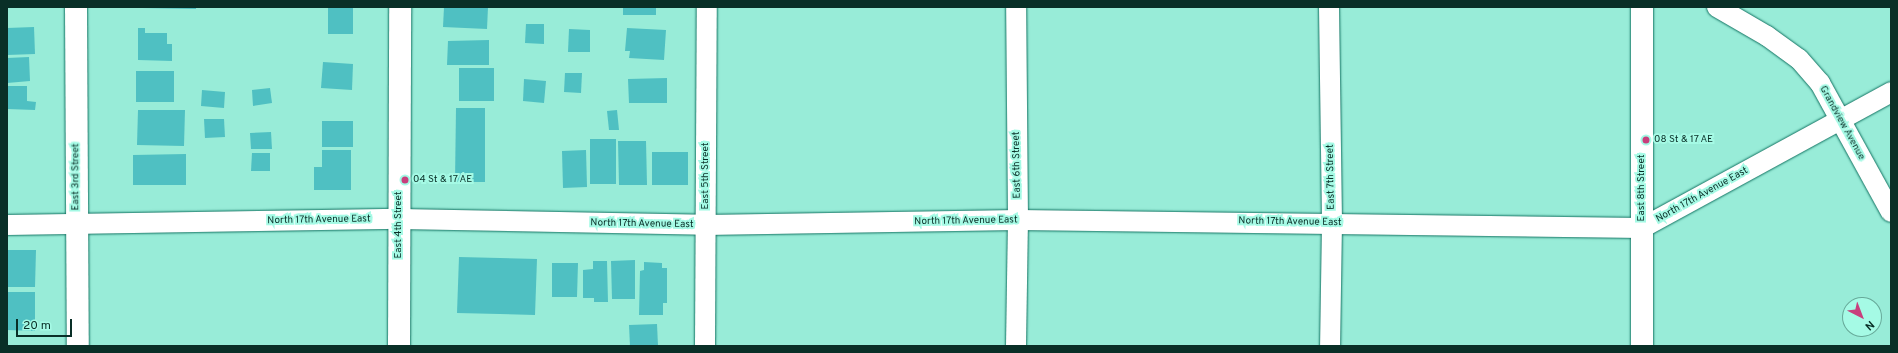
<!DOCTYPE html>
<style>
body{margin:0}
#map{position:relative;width:1898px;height:353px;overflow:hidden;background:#98ecd8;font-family:Overpass,sans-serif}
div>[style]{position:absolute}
.building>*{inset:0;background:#4fc0c2}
.roads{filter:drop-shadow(0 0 1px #137362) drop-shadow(0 0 1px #137362)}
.street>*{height:20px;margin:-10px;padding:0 10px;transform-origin:10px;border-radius:10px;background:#fff}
.secondary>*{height:22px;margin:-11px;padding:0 11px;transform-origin:11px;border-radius:11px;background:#fff}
.dots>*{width:11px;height:11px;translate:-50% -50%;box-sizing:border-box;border:2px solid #a5fae5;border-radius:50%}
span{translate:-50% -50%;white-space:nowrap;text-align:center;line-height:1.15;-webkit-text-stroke:4px #a5fae5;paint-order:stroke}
.street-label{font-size:10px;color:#092f27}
.poi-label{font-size:10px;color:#092f27}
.left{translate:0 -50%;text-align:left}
.frame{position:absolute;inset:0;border:8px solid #092f27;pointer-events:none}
.north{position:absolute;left:1842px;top:297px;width:40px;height:40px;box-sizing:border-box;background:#a5fae5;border:1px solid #67a999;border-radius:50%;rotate:138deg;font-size:11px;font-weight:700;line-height:16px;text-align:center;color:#092f27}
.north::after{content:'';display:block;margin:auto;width:14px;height:18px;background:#c83f7c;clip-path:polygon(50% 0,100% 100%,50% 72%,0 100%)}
.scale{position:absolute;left:16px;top:319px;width:56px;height:18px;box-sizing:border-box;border:2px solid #092f27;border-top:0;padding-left:5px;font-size:12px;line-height:14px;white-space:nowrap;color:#092f27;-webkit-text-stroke:3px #a5fae5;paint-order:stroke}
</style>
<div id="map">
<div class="building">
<div style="clip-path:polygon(142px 7px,196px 7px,196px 9px,142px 8px)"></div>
<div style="clip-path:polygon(328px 7px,353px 7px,353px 34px,328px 34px)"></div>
<div style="clip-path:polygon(444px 7px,488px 7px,487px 29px,443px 27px)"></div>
<div style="clip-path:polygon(623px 7px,656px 7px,656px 15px,623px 15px)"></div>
<div style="clip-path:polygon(526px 24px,544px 24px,544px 44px,525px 43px)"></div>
<div style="clip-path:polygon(34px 27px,35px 54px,7px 55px,7px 28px)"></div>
<div style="clip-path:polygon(138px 28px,145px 28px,145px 33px,167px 33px,167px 44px,172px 44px,172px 61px,138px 60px)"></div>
<div style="clip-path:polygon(627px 28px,666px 30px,664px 60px,629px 58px,630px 51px,625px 51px)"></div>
<div style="clip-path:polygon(569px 29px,590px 30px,590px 52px,568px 52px)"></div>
<div style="clip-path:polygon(489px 40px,489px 65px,447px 65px,448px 41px)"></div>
<div style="clip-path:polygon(29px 57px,30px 81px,7px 83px,7px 58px)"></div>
<div style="clip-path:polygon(323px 62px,353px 64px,352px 90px,321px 88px)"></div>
<div style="clip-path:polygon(459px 68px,494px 68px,494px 101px,459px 101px)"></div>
<div style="clip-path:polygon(136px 71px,174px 71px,174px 102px,136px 102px)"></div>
<div style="clip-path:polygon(565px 73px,582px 73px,581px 93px,564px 92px)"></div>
<div style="clip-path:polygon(667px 78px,667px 103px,629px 103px,628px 79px)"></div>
<div style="clip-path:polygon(524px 79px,546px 81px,544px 103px,523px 101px)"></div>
<div style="clip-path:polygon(7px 86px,27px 86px,27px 101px,36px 102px,35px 110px,7px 109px)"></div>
<div style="clip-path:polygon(270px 88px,272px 103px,253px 106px,252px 90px)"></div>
<div style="clip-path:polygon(202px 90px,225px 92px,224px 108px,201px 106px)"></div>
<div style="clip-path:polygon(456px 108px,485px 108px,485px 182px,455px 182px)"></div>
<div style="clip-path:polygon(138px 110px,185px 110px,184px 146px,137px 145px)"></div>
<div style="clip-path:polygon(617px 110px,619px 130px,609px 130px,607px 111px)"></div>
<div style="clip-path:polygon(204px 119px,224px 119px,225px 137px,205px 138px)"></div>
<div style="clip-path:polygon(322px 121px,353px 121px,353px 147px,322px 147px)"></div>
<div style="clip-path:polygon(271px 132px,272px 149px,251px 149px,250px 133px)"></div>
<div style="clip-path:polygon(590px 139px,616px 139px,616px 184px,590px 184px)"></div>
<div style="clip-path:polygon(618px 141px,646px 141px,647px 185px,619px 185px)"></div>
<div style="clip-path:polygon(322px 150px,351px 150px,351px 190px,314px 190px,314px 167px,322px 167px)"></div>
<div style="clip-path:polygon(586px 150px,587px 187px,563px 188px,562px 151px)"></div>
<div style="clip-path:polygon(652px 152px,688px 152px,688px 185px,652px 185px)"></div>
<div style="clip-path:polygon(252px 153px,270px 153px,270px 171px,251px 171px)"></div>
<div style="clip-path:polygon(186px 154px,186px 185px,133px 185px,133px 155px)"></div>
<div style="clip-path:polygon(7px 250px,36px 250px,35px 287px,7px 287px)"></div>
<div style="clip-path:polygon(459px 257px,537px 259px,535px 315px,457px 313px)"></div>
<div style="clip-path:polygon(635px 260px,635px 299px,612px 299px,611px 261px)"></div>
<div style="clip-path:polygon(593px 261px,607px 261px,608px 302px,594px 302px,594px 298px,583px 298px,583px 270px,593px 269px)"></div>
<div style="clip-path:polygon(644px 262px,662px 263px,662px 268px,667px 268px,667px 303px,663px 303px,663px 315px,639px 315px,640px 271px,644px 270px)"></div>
<div style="clip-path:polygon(552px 263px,578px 263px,577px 297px,552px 297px)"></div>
<div style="clip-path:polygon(7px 292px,35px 292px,35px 331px,7px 330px)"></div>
<div style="clip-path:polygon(657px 324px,658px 346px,630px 346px,629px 325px)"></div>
</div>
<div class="roads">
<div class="street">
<div style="left:1329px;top:7px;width:216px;rotate:89.2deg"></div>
<div style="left:1332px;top:223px;width:123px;rotate:90.9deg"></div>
<div style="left:1717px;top:7px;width:58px;rotate:30.1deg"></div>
<div style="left:1767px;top:36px;width:39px;rotate:36deg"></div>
<div style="left:1799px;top:59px;width:32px;rotate:49deg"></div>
<div style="left:1820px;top:83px;width:147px;rotate:61.2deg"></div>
<div style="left:7px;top:225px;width:393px;rotate:-0.9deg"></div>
<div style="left:400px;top:219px;width:305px;rotate:1.1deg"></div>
<div style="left:705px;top:225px;width:313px;rotate:-0.9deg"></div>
<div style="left:1018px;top:220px;width:624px;rotate:0.73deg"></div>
<div style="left:1642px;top:228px;width:284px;rotate:-28.6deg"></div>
<div style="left:705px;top:346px;width:339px;rotate:-89.7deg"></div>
<div style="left:1016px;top:346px;width:126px;rotate:-89.1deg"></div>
<div style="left:1018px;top:220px;width:213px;rotate:-90.5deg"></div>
</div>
<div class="secondary">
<div style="left:76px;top:7px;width:339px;rotate:89.7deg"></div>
<div style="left:1642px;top:7px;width:339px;rotate:90deg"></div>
<div style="left:399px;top:346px;width:339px;rotate:-89.8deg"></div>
</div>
</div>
<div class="dots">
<div style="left:1646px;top:140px;background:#c83f7c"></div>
<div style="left:405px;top:180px;background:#c83f7c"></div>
</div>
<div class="street-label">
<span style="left:1842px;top:123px;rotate:61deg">Grandview Avenue</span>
<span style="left:1017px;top:165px;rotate:-91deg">East 6th Street</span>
<span style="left:706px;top:176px;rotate:-90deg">East 5th Street</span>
<span style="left:76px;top:177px;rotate:-90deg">East 3rd Street</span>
<span style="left:1331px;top:177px;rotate:-91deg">East 7th Street</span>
<span style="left:1642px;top:188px;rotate:-90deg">East 8th Street</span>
<span style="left:1702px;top:195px;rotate:-29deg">North 17th Avenue East</span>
<span style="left:319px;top:220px;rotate:-1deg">North 17th Avenue East</span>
<span style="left:966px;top:221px;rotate:-1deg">North 17th Avenue East</span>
<span style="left:1290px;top:222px;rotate:1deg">North 17th Avenue East</span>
<span style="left:642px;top:224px;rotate:1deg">North 17th Avenue East</span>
<span style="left:399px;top:225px;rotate:-90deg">East 4th Street</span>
</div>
<div class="poi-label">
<span class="left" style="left:1654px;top:140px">08 St &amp; 17 AE</span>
<span class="left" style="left:413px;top:180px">04 St &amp; 17 AE</span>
</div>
<div class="frame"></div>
<div class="north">N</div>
<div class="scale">20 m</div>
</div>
